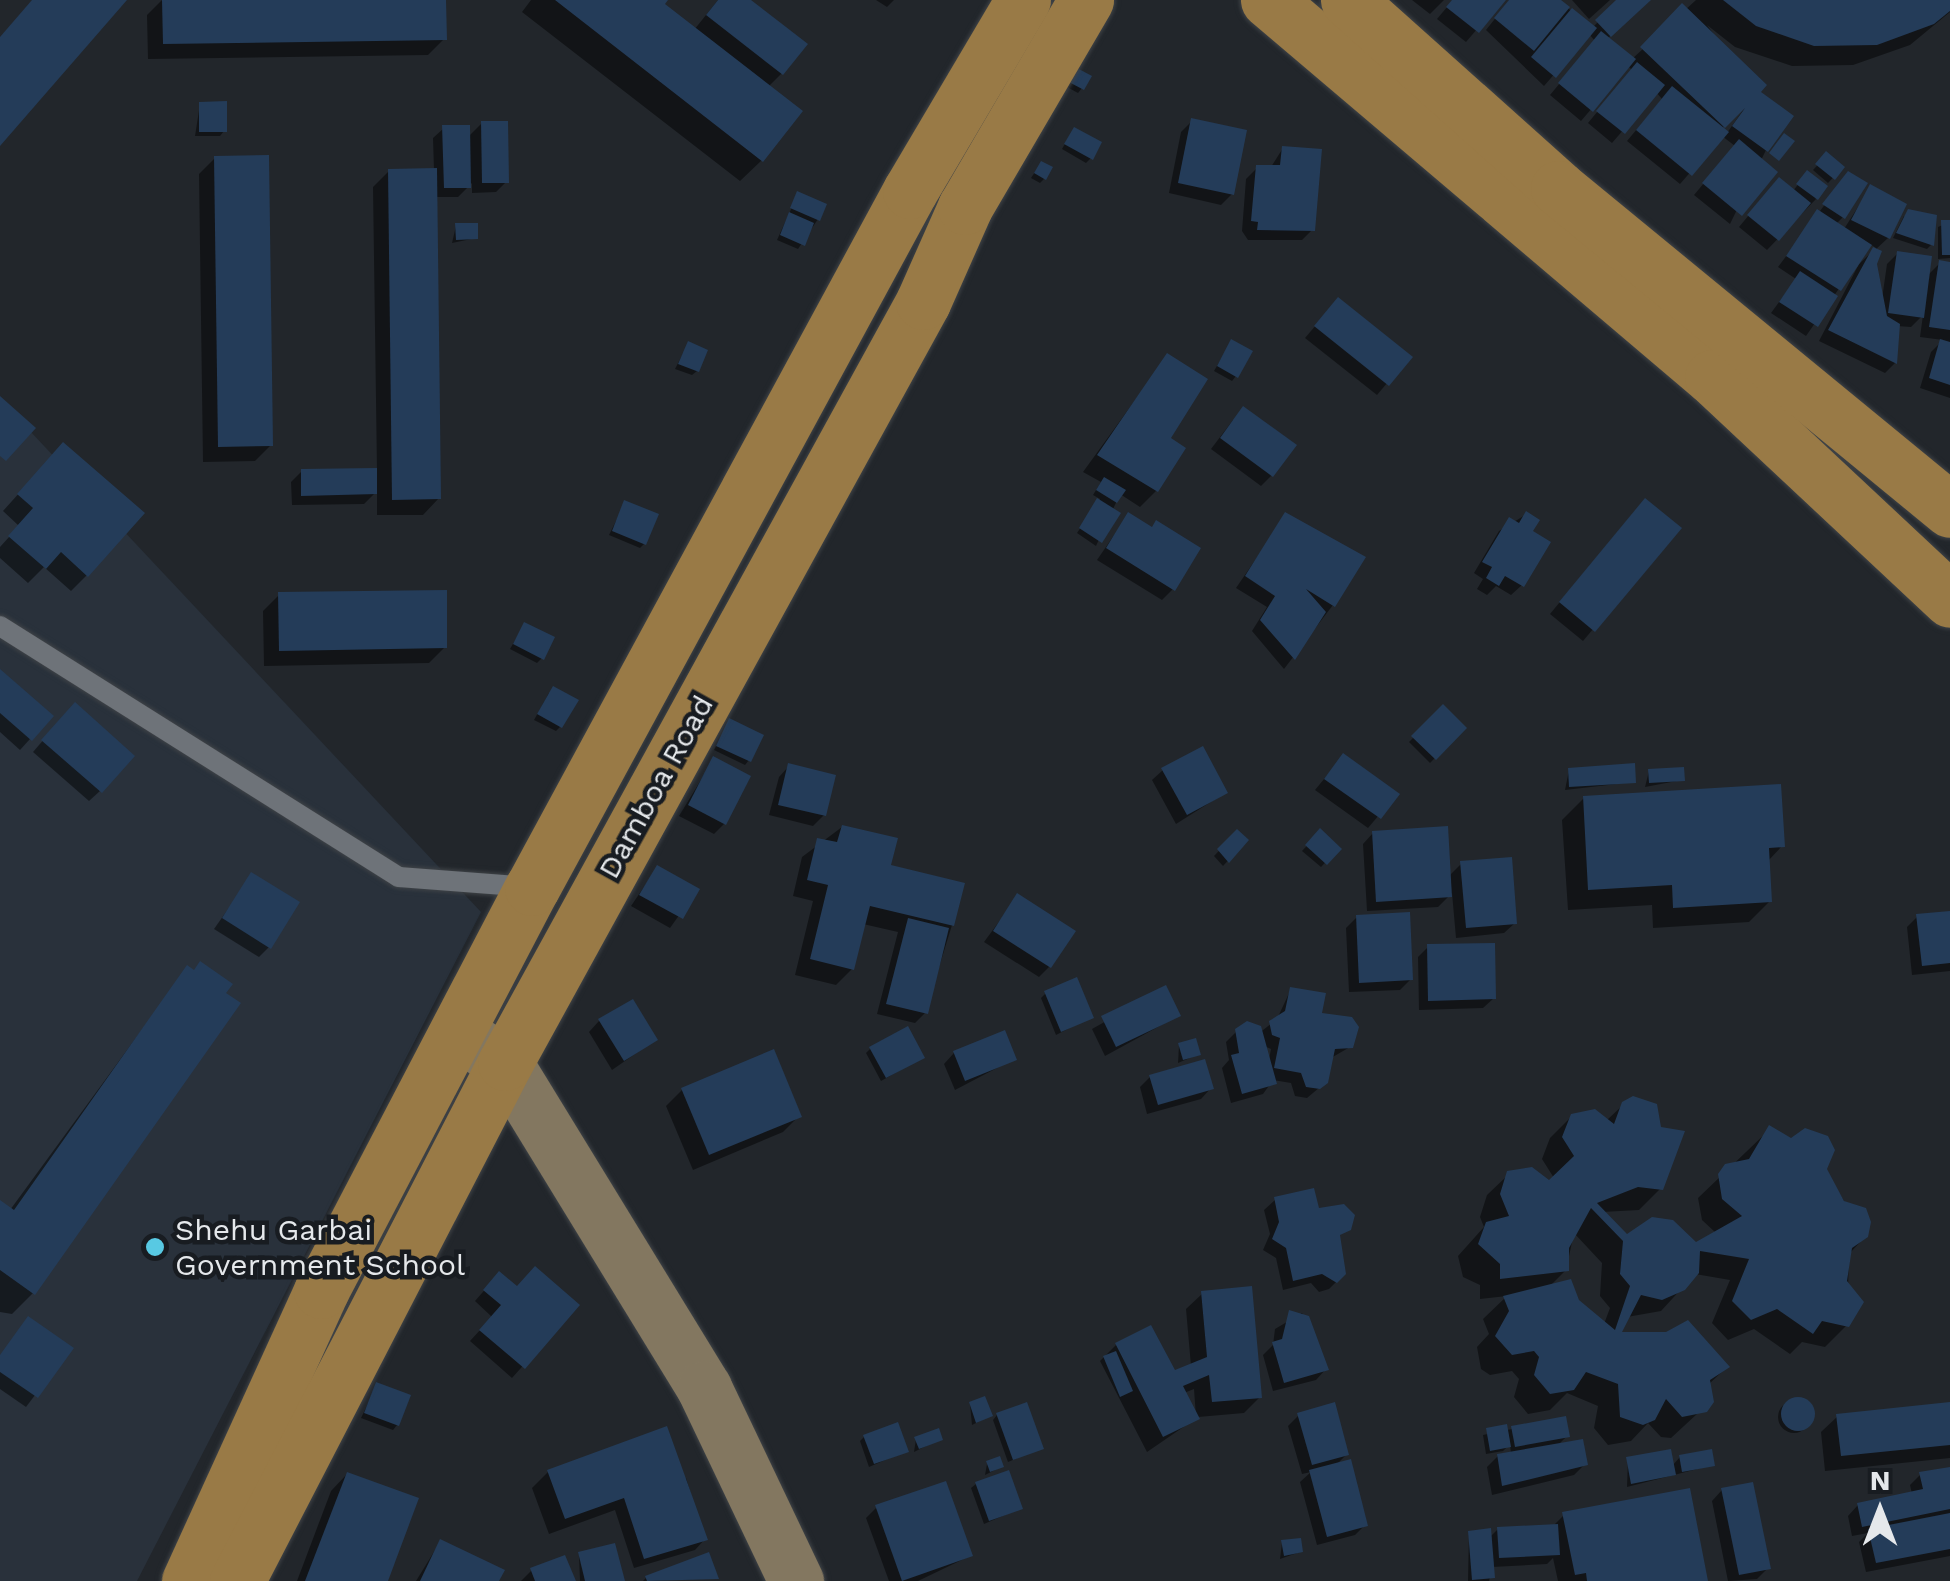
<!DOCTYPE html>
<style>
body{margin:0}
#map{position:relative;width:1950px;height:1581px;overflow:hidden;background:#22262b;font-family:"Work Sans",sans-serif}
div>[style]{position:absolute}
.built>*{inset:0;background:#29313b}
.shadow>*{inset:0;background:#0007}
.round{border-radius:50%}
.building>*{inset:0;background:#243c59}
.roads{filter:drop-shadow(0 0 2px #3f4347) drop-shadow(0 0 2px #3f4347)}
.lane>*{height:20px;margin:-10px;padding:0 10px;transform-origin:10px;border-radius:10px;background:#6e7379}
.secondary>*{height:55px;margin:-27.5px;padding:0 27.5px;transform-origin:27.5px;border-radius:27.5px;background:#837760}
.primary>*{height:55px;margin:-27.5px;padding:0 27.5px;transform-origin:27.5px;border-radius:27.5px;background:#997a46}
.dots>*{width:28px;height:28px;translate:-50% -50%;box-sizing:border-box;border:5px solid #181c21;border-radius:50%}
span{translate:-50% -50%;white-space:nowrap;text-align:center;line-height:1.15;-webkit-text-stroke:9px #181c21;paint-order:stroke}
.street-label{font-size:30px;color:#e5e8eb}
.poi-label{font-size:30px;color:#e5e8eb}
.left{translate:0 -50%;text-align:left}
.north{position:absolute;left:1830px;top:1461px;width:100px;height:100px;-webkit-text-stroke:8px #181c21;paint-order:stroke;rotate:0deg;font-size:28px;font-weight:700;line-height:40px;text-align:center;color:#e5e8eb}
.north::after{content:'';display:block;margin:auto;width:35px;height:45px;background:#e5e8eb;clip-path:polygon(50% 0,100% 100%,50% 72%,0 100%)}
</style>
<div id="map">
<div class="built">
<div style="clip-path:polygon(0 399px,481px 912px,137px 1581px,0 1581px)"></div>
</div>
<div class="shadow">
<div style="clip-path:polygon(162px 0,444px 0,444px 39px,428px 55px,148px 59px,147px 15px)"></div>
<div style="clip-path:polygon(531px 0,665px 0,661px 5px,694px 30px,718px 0,747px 0,782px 73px,768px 87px,762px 160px,740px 181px,522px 12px)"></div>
<div style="clip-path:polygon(876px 0,894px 0,887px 7px)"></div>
<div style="clip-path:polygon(1412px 0,1444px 0,1430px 14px)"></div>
<div style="clip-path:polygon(1453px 0,1502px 0,1466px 42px,1437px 19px)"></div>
<div style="clip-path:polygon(evenodd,1510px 0,1558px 0,1592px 28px,1620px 0,1649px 0,1607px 39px,1632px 59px,1696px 0,1950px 0,1950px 12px,1910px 45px,1853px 65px,1792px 66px,1735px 47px,1707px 25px,1757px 92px,1766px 150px,1730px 224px,1694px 195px,1735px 146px,1722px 136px,1680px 184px,1627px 141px,1662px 99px,1656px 92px,1612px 143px,1588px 123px,1632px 70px,1628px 66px,1581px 121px,1550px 95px,1595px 41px,1589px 34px,1544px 86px,1486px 30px,1510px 0,1753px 96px,1727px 133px,1721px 129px,1753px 96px)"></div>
<div style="clip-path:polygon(1572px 0,1610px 0,1589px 19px)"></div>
<div style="clip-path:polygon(1071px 74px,1082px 88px,1078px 93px,1065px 86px)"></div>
<div style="clip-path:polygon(200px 104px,224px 131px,220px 136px,195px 136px)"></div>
<div style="clip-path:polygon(1192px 121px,1232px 194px,1221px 205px,1169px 193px,1181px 132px)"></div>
<div style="clip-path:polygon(482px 123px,506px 182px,496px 192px,472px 193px,472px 183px,458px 197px,435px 197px,439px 498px,423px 515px,377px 515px,377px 491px,364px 504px,292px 505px,291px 482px,302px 471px,377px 471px,373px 187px,389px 171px,434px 170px,433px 138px,444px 128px,468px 137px)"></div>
<div style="clip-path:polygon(1070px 135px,1091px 158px,1086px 163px,1062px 149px)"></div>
<div style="clip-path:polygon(1283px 148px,1312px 230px,1302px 240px,1248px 240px,1242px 231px,1246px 179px,1257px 168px,1271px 167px)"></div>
<div style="clip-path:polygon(1827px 155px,1842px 168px,1828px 183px,1813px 170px)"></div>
<div style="clip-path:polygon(215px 158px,271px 445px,255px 461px,203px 462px,199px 174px)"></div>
<div style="clip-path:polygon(1037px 169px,1044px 179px,1040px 183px,1031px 178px)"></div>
<div style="clip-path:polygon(1803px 178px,1816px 199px,1767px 250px,1739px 227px,1769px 191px,1793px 191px)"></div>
<div style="clip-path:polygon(1844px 179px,1843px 217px,1836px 224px,1844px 229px,1870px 188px,1888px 238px,1874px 251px,1882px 299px,1887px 264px,1897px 254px,1927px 276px,1940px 263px,1950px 264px,1950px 398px,1920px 388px,1931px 352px,1943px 340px,1920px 337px,1923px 315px,1911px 327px,1897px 326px,1895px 363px,1885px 373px,1819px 341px,1859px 264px,1876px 248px,1870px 244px,1806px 336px,1771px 313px,1796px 279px,1778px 267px)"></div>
<div style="clip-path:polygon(798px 194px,818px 219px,798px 249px,777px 240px)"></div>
<div style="clip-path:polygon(1904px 216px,1932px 244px,1927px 249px,1893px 238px)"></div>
<div style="clip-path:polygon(1950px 222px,1950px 258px,1938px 259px,1938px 227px)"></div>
<div style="clip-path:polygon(456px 226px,476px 238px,452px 243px)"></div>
<div style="clip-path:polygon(1328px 311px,1409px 357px,1377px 395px,1305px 338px)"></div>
<div style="clip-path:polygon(1231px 342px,1236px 376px,1232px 381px,1214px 371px)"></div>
<div style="clip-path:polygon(688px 344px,697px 371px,692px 375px,675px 369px)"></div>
<div style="clip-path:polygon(1167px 356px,1167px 439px,1156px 491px,1140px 507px,1120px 494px,1096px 546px,1077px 533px,1100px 499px,1093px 495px,1101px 482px,1083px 472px)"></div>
<div style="clip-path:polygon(1233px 420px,1271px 476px,1261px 486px,1211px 449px)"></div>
<div style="clip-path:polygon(48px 461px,87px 575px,71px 591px,44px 567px,28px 583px,0 558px,0 547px,19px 526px,3px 511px)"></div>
<div style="clip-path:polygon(625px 503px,644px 544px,640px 548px,609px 535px)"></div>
<div style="clip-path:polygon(1635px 511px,1678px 528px,1583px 641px,1550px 614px)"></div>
<div style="clip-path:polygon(1527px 514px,1522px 585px,1511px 595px,1496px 586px,1487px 595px,1477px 589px,1483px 579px,1474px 573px,1499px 531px)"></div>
<div style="clip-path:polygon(1128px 515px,1173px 589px,1162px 600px,1097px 560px)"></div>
<div style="clip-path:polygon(1286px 515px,1333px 605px,1284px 669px,1252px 631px,1267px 607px,1236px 588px)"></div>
<div style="clip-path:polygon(279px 595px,445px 647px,429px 663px,264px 666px,263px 611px)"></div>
<div style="clip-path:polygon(524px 625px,542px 658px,537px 663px,510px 649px)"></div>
<div style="clip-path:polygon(0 672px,50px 717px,20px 750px,0 732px)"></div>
<div style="clip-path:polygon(549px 693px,560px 727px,556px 731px,534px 720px)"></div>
<div style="clip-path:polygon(1443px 708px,1464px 728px,1430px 763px,1409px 742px)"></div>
<div style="clip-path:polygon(64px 716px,100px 791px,89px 801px,33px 752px)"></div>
<div style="clip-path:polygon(729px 721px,749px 760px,745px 765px,714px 750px)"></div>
<div style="clip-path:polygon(1343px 756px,1396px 795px,1368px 828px,1315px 790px)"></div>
<div style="clip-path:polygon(713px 760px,724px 824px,714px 834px,679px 816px)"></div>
<div style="clip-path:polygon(789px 766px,824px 815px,813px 826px,769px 815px,779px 777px)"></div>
<div style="clip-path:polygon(1163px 770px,1225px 793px,1176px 824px,1152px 780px)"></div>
<div style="clip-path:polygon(1569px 770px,1634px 782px,1565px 790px)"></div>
<div style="clip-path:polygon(1649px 771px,1682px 780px,1645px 787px)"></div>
<div style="clip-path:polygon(1584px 798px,1782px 846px,1768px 861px,1770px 901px,1749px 922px,1653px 928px,1652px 905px,1568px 910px,1562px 820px)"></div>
<div style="clip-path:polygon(842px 827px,952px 925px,925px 1013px,915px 1023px,877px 1014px,898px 932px,863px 924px,852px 969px,836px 985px,795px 975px,813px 901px,793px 896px,802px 857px)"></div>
<div style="clip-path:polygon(1237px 832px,1246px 841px,1223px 866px,1214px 856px)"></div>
<div style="clip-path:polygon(1320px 832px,1338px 849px,1321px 867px,1302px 851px)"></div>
<div style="clip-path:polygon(1373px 833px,1448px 877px,1461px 864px,1515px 923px,1504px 933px,1456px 938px,1452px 893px,1438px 907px,1367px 911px,1363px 844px)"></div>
<div style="clip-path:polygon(657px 868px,697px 890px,670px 928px,631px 906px)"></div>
<div style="clip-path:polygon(252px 875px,269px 947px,259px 957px,214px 929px)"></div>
<div style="clip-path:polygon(1018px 896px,1049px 967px,1039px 977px,984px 942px)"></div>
<div style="clip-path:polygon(1950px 913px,1950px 971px,1912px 975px,1907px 927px,1917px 917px)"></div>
<div style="clip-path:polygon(1357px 917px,1411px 979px,1400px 990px,1349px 992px,1346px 928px)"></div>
<div style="clip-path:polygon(1428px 947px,1494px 998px,1483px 1008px,1419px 1010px,1418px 957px)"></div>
<div style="clip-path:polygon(187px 968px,33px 1293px,12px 1314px,0 1312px,0 1203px,10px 1210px)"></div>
<div style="clip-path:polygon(1165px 988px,1178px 1016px,1105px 1056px,1092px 1029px)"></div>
<div style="clip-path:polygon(evenodd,1291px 989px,1350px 1047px,1331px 1058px,1326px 1082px,1307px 1098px,1295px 1096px,1291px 1083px,1273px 1080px,1263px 1094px,1231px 1103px,1222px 1068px,1229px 1060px,1226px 1042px,1237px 1031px,1258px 1034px,1277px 1019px,1291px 989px,1262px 1045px,1271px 1049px,1268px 1065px,1262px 1045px)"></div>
<div style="clip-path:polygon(1046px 993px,1091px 1017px,1056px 1035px,1041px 998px)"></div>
<div style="clip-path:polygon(599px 1021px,655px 1040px,612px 1070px,589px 1032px)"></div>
<div style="clip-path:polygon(1179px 1046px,1199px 1054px,1178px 1063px)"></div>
<div style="clip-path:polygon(870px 1049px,922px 1058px,881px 1081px,866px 1053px)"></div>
<div style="clip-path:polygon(954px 1053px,1014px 1059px,955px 1090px,944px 1064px)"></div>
<div style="clip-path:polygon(1150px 1077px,1211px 1088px,1201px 1099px,1147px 1114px,1140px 1087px)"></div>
<div style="clip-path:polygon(682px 1090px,799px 1116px,783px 1132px,693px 1170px,666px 1106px)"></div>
<div style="clip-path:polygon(evenodd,1624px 1104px,1661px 1188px,1639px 1210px,1602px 1212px,1627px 1238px,1696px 1245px,1716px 1233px,1702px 1220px,1698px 1198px,1770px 1129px,1824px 1169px,1866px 1236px,1849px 1254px,1847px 1325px,1825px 1347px,1802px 1342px,1790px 1354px,1754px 1329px,1728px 1340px,1712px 1323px,1730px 1280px,1695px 1274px,1661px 1311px,1627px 1317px,1618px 1335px,1727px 1367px,1708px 1385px,1711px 1401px,1671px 1438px,1661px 1437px,1648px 1423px,1631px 1441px,1608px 1445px,1594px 1428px,1598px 1406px,1567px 1393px,1550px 1410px,1528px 1414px,1514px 1397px,1519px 1379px,1512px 1371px,1490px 1375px,1481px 1369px,1477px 1347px,1489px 1334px,1483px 1319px,1507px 1296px,1480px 1299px,1480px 1285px,1463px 1277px,1458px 1256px,1484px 1227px,1480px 1217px,1487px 1195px,1509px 1174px,1549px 1183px,1554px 1178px,1542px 1159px,1550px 1138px,1572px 1116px,1606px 1121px,1624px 1104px,1574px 1233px,1602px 1263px,1600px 1296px,1610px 1308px,1604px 1324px,1548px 1288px,1566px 1270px,1574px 1233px)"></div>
<div style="clip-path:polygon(1275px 1200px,1317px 1210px,1337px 1235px,1340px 1278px,1329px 1289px,1319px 1292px,1311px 1283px,1283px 1290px,1276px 1258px,1263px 1250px,1270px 1234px,1264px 1210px)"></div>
<div style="clip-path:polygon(489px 1285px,577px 1305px,512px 1378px,470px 1341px,492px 1317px,475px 1301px)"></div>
<div style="clip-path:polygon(evenodd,1203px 1293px,1260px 1397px,1244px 1413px,1198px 1417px,1147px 1452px,1100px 1361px,1116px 1345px,1174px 1374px,1191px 1366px,1186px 1309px,1203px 1293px,1194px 1389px,1196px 1417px,1184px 1393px,1194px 1389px)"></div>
<div style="clip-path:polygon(1302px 1313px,1326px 1369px,1316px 1380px,1273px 1391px,1263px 1355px,1273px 1345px,1275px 1329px)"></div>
<div style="clip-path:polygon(70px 1349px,26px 1407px,0 1389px,0 1355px)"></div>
<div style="clip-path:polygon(377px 1385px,397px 1425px,393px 1430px,361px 1418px)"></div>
<div class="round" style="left:1778px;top:1401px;width:32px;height:32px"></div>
<div style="clip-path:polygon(970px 1404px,990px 1416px,972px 1425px)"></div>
<div style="clip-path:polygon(1950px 1405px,1950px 1458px,1825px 1471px,1821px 1432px,1838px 1416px)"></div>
<div style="clip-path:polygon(997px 1415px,1041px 1448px,1008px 1462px,993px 1420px)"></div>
<div style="clip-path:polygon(1299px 1415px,1347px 1454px,1336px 1465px,1365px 1525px,1355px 1535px,1317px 1545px,1300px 1482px,1311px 1472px,1302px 1474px,1288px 1426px)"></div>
<div style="clip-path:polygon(evenodd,1512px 1429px,1567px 1436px,1558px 1445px,1585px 1464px,1574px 1475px,1492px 1495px,1487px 1467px,1503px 1451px,1486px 1454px,1483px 1435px,1512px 1429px,1510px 1444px,1511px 1454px,1498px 1456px,1510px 1444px)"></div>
<div style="clip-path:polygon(864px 1437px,906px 1451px,869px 1467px,860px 1441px)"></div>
<div style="clip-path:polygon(916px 1439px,940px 1439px,914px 1452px)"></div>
<div style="clip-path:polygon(1680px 1457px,1713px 1465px,1627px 1487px,1628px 1459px,1672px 1466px)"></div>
<div style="clip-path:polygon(987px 1464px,1001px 1467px,985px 1475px)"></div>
<div style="clip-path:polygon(1950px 1469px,1950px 1556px,1866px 1572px,1859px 1542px,1868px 1533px,1852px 1536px,1848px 1516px,1858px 1505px,1912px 1494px,1910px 1485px,1920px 1475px)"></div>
<div style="clip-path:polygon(548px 1472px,686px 1478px,705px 1539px,695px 1550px,634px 1568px,615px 1510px,549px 1534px,532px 1488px)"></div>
<div style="clip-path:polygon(347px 1474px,386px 1581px,297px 1581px,331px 1491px)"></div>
<div style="clip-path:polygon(976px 1484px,1021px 1508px,984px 1524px,971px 1488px)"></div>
<div style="clip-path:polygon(1722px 1490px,1768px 1568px,1757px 1579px,1728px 1581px,1712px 1501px)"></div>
<div style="clip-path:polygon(876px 1508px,970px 1556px,918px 1581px,889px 1581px,866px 1518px)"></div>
<div style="clip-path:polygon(1564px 1515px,1706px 1581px,1558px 1581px,1553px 1558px,1547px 1564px,1492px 1567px,1489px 1581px,1468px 1581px,1469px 1533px,1489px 1538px,1498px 1529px,1552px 1527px)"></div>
<div style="clip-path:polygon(440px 1542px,496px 1581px,416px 1581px)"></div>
<div style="clip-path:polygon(1282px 1543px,1300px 1552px,1280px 1559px)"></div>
<div style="clip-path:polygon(579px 1554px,622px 1581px,580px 1581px)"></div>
<div style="clip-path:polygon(532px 1570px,573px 1581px,521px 1581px)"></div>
<div style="clip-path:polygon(646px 1578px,717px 1578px,643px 1581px)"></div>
</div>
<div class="building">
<div style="clip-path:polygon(32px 0,127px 0,0 146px,0 37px)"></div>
<div style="clip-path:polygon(162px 0,446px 0,447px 40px,163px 44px)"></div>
<div style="clip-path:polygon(555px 0,668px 0,665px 4px,803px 111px,763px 162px)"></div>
<div style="clip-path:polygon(718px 0,751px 0,808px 44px,783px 75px,706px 15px)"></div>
<div style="clip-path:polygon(1452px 0,1506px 0,1479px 33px,1446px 7px)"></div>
<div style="clip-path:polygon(1509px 0,1561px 0,1570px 7px,1534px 51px,1494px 18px)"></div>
<div style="clip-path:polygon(1616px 0,1651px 0,1611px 37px,1595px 20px)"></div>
<div style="clip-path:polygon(1723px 0,1950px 0,1950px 11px,1934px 24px,1877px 45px,1814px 46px,1756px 26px)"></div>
<div style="clip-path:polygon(1682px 3px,1767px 85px,1761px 92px,1794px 116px,1768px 152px,1732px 126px,1745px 108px,1725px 128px,1640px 47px)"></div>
<div style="clip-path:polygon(1572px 8px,1597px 28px,1556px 78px,1531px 57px)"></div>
<div style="clip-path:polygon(1601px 31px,1636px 59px,1593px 112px,1558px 83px)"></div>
<div style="clip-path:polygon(1637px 62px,1665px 85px,1625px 134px,1596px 111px)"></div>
<div style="clip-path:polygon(1075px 67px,1092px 76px,1084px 90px,1067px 81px)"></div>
<div style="clip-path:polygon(1672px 86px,1729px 132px,1692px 176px,1636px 130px)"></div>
<div style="clip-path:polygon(227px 101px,227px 132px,199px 132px,199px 102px)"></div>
<div style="clip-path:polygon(1191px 118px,1247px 130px,1234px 195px,1178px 183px)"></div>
<div style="clip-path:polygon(481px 121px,508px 121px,509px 183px,482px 183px)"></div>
<div style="clip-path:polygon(442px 125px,470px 125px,471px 188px,444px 188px)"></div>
<div style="clip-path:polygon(1074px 127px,1102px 142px,1093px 160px,1064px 144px)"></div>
<div style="clip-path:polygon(1784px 133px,1795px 141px,1779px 161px,1769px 153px)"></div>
<div style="clip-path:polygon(1739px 139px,1778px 172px,1742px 216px,1702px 183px)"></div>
<div style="clip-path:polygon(1282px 146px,1322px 149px,1315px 231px,1257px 230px,1258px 222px,1251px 221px,1256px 165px,1280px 165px)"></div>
<div style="clip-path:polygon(1826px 151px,1845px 167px,1835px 180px,1815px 164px)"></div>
<div style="clip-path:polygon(269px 155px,273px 446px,218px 447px,214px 156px)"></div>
<div style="clip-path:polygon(1041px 161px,1053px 167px,1046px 180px,1034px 173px)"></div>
<div style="clip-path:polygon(437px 168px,441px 499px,392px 500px,388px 169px)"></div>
<div style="clip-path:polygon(1807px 170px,1828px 186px,1818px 200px,1796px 184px)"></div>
<div style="clip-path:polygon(1848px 171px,1868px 183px,1845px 219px,1822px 204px)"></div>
<div style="clip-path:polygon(1779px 177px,1811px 203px,1779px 241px,1747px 215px)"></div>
<div style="clip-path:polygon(1870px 184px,1907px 204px,1890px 239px,1851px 220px)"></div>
<div style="clip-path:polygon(797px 191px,827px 204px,820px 221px,790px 208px)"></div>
<div style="clip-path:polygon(1817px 209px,1872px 245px,1841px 291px,1786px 256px)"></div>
<div style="clip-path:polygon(1908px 209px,1937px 215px,1934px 246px,1896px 233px)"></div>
<div style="clip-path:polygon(789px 212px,814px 223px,805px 246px,780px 235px)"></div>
<div style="clip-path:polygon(1941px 220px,1950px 220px,1950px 255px,1942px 255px)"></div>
<div style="clip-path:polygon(455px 223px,478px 223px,478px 239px,456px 240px)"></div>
<div style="clip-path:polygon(1873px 247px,1882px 251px,1877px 264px,1887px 316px,1900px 324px,1897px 364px,1828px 330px)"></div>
<div style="clip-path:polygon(1897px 251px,1932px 256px,1924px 318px,1888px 313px)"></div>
<div style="clip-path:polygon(1939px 260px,1950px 262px,1950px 330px,1929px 327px)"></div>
<div style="clip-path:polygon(1800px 271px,1838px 296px,1818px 327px,1779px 302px)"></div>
<div style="clip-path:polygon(1338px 297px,1413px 357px,1389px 386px,1314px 326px)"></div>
<div style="clip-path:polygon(1231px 339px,1253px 351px,1238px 378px,1217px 366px)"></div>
<div style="clip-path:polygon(1940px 339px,1950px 342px,1950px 385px,1929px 378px)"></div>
<div style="clip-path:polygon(688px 341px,708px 350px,699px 372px,678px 364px)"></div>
<div style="clip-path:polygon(1167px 353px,1208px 379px,1171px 438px,1186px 448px,1158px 492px,1097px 455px)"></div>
<div style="clip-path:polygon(0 396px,36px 428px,6px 461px,0 456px)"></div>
<div style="clip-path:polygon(1243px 406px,1297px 445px,1273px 477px,1220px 438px)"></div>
<div style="clip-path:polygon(63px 442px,145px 513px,88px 577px,61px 552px,46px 569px,8px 536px,33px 508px,17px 494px)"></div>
<div style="clip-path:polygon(377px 468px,377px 494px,301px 496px,301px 469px)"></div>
<div style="clip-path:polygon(1104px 477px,1126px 490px,1117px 503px,1096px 490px)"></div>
<div style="clip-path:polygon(1097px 498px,1121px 513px,1102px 543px,1079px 528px)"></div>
<div style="clip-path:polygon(1645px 498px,1682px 528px,1595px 632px,1559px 602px)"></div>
<div style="clip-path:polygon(624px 500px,659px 514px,646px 545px,612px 531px)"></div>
<div style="clip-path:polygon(1526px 511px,1540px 520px,1533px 531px,1551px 542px,1524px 587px,1505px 576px,1499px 586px,1486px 578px,1492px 567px,1482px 562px,1509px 517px,1519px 523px)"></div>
<div style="clip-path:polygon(1128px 512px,1152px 527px,1156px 520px,1201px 548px,1175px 591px,1106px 548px)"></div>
<div style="clip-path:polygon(1285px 512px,1366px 557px,1335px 607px,1306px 589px,1326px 612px,1295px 660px,1260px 620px,1275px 596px,1245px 576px)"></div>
<div style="clip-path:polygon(447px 590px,447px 648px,279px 651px,278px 592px)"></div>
<div style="clip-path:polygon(524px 622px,555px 637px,544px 660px,513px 644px)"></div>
<div style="clip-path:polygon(0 669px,54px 716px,32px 741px,0 713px)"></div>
<div style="clip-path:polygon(553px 686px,579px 700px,562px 728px,537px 714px)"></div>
<div style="clip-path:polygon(75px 702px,135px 756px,102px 793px,41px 740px)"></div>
<div style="clip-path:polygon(1443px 704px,1467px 728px,1436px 760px,1411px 736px)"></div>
<div style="clip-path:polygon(729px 718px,764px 735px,751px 762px,716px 746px)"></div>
<div style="clip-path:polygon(1203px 746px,1228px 793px,1187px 815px,1161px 768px)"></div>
<div style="clip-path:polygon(1343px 753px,1400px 794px,1381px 819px,1324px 779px)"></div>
<div style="clip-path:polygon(713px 756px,751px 776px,726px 825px,688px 805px)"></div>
<div style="clip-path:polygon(788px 763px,836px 775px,826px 816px,778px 805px)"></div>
<div style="clip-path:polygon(1635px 763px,1636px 783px,1569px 787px,1568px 768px)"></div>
<div style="clip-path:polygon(1684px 767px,1685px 781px,1649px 783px,1648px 769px)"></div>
<div style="clip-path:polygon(1781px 784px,1785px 847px,1769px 848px,1772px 902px,1673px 908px,1672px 885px,1588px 890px,1583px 796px)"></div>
<div style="clip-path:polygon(842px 825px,898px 838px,891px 865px,965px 883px,954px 926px,870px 906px,854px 970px,810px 959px,828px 885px,807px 880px,817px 838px,837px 842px)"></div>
<div style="clip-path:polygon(1448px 826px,1452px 897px,1376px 902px,1372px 831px)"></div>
<div style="clip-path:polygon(1320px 828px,1342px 849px,1327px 865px,1305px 845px)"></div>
<div style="clip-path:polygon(1237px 829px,1249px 840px,1229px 863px,1217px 849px)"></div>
<div style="clip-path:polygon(1512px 857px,1517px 924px,1466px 928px,1460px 861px)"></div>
<div style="clip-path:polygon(657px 865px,700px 889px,683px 919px,639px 895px)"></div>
<div style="clip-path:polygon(251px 872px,300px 902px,271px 949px,222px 918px)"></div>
<div style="clip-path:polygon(1017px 893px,1076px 931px,1051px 968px,993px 931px)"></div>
<div style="clip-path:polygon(1950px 911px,1950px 963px,1922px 966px,1916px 914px)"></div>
<div style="clip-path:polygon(1410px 912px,1413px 980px,1359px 983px,1356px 915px)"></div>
<div style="clip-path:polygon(908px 918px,949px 928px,928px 1014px,886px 1004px)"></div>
<div style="clip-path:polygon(1495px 943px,1496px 999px,1428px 1001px,1427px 944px)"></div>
<div style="clip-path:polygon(200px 961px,233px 984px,226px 993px,241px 1003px,35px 1295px,0 1270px,0 1200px,14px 1210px,187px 965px,194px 970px)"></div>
<div style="clip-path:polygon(1077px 977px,1094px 1018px,1061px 1032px,1044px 991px)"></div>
<div style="clip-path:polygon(1166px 985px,1181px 1016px,1116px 1047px,1101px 1016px)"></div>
<div style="clip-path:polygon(1290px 987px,1326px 993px,1322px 1013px,1352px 1017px,1359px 1027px,1353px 1048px,1335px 1049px,1328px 1083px,1320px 1089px,1306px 1087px,1301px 1073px,1274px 1068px,1280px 1038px,1272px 1035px,1269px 1021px,1285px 1011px)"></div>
<div style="clip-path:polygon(633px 999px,658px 1040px,624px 1061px,598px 1019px)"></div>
<div style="clip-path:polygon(1247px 1021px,1261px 1026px,1277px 1084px,1242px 1094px,1231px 1055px,1239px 1053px,1235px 1029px)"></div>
<div style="clip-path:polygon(908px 1026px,925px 1058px,886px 1078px,869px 1047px)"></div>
<div style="clip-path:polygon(1005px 1030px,1017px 1060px,965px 1081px,953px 1051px)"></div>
<div style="clip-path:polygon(1196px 1038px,1201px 1055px,1183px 1060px,1178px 1043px)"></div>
<div style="clip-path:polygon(774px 1049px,802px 1117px,709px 1155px,681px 1088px)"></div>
<div style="clip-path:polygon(1205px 1059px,1214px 1089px,1158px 1105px,1149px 1075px)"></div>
<div style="clip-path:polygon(1633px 1096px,1657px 1104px,1661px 1127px,1685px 1131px,1663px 1190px,1638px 1187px,1597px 1203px,1627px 1234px,1652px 1217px,1673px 1220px,1696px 1242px,1742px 1216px,1722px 1199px,1718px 1174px,1725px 1164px,1749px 1159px,1769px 1125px,1791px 1138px,1805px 1128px,1828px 1136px,1835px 1150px,1827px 1169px,1844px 1201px,1866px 1208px,1871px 1222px,1868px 1237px,1852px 1248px,1847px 1281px,1864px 1302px,1849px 1327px,1822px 1321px,1813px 1334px,1777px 1309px,1751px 1320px,1732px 1301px,1749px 1259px,1700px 1251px,1699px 1273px,1685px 1290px,1662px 1300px,1641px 1295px,1622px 1332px,1666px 1332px,1688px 1320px,1730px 1367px,1710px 1380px,1714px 1402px,1707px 1412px,1682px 1417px,1666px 1399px,1655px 1420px,1643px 1425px,1620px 1417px,1618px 1384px,1586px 1372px,1574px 1390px,1550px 1394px,1534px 1375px,1539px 1357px,1534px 1351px,1512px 1355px,1495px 1336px,1509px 1311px,1503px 1296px,1571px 1279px,1579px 1300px,1615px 1330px,1630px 1286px,1620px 1274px,1623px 1241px,1591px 1208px,1569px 1248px,1569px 1271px,1500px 1279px,1500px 1264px,1478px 1244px,1486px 1222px,1509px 1216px,1500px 1194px,1507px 1171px,1532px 1167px,1549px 1180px,1574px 1156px,1562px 1137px,1571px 1114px,1595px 1109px,1614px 1124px,1622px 1102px)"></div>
<div style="clip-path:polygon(1314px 1188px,1319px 1208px,1344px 1204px,1355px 1215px,1351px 1230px,1340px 1235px,1346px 1274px,1337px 1283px,1322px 1274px,1293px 1281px,1286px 1248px,1272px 1239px,1279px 1222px,1274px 1197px)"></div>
<div style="clip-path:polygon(535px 1266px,580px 1305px,525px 1369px,479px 1330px,501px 1305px,483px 1290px,499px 1271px,517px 1286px)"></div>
<div style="clip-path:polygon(1252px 1286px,1262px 1398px,1212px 1402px,1209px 1375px,1183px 1386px,1200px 1419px,1163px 1437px,1115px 1343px,1151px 1325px,1175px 1370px,1207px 1357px,1201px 1291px)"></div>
<div style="clip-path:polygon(1289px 1310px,1309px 1316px,1329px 1370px,1284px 1383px,1272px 1342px,1282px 1339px)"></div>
<div style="clip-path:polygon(28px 1316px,74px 1348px,38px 1398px,0 1372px,0 1355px)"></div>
<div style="clip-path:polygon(1116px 1351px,1133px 1391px,1120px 1397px,1103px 1356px)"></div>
<div style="clip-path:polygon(376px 1382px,411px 1395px,399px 1426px,364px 1413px)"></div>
<div style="clip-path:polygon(985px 1396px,993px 1416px,976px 1423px,969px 1402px)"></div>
<div class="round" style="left:1781px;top:1397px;width:34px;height:34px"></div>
<div style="clip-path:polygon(1027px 1402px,1044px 1449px,1013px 1460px,996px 1413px)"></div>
<div style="clip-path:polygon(1335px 1402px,1349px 1455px,1312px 1465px,1297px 1413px)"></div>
<div style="clip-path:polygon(1950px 1402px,1950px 1445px,1841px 1456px,1836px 1414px)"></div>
<div style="clip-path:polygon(1566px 1416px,1570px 1437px,1515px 1447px,1511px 1426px)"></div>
<div style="clip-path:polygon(898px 1422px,909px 1452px,874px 1464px,863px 1435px)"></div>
<div style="clip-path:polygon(1507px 1424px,1511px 1447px,1490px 1451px,1486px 1428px)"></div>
<div style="clip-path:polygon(667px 1426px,708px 1540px,644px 1559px,624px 1498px,565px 1519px,547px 1470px)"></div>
<div style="clip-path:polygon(939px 1428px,943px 1440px,919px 1449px,914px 1437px)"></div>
<div style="clip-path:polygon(1583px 1439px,1588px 1465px,1502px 1486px,1497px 1454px)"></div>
<div style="clip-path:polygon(1671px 1449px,1676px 1475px,1631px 1484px,1626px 1457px)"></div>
<div style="clip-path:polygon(1712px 1449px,1715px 1466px,1682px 1472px,1679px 1455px)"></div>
<div style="clip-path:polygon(1000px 1456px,1004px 1467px,990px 1472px,986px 1461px)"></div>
<div style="clip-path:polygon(1351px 1459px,1368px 1526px,1327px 1537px,1309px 1470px)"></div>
<div style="clip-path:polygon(1950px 1467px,1950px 1509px,1862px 1527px,1857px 1503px,1923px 1489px,1919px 1472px)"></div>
<div style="clip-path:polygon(1009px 1470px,1023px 1509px,989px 1521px,975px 1482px)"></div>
<div style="clip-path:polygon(347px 1472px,419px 1498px,388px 1581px,305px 1581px)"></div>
<div style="clip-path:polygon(946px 1481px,973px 1556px,902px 1581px,875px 1505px)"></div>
<div style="clip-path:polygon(1753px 1482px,1771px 1569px,1739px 1575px,1721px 1488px)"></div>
<div style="clip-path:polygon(1690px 1488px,1708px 1581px,1587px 1581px,1586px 1573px,1575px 1575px,1562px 1512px)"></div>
<div style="clip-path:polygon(1950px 1513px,1950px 1549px,1876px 1563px,1868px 1529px)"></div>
<div style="clip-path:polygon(1558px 1524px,1560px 1555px,1499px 1558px,1497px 1527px)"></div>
<div style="clip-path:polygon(1491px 1528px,1495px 1578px,1472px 1580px,1468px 1531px)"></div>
<div style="clip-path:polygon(1301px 1538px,1303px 1552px,1284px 1556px,1281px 1540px)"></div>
<div style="clip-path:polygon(440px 1539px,505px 1570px,499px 1581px,420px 1581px)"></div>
<div style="clip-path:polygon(615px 1543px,625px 1581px,585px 1581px,578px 1552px)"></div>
<div style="clip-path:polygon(709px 1552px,719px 1579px,647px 1581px,645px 1576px)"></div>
<div style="clip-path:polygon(565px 1555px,576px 1581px,535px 1581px,530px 1568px)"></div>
</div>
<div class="roads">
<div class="lane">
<div style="left:0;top:626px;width:471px;rotate:32.2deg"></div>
<div style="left:399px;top:877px;width:131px;rotate:4.4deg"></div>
</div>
<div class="secondary">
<div style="left:461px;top:1035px;width:52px;rotate:32.5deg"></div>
<div style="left:505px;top:1063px;width:381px;rotate:58.5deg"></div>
<div style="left:704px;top:1388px;width:214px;rotate:64.5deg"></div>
</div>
<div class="primary">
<div style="left:1268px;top:0;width:582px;rotate:40.33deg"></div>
<div style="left:1712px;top:377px;width:326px;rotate:43.1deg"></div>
<div style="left:1348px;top:0;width:282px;rotate:41.8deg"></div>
<div style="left:1558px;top:188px;width:507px;rotate:39.4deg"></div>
<div style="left:189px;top:1581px;width:319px;rotate:-65.5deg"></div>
<div style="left:321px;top:1291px;width:455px;rotate:-62.4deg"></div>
<div style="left:532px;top:888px;width:793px;rotate:-61.53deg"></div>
<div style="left:910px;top:191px;width:222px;rotate:-59.4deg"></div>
<div style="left:237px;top:1581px;width:583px;rotate:-62.64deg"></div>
<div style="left:505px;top:1063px;width:868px;rotate:-61.22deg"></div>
<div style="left:923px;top:302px;width:104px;rotate:-66.1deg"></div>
<div style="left:965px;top:207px;width:240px;rotate:-59.7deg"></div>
</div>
</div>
<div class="dots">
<div style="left:155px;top:1247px;background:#58c9e3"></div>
</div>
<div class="street-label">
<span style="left:656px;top:787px;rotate:-61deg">Damboa Road</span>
</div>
<div class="poi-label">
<span class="left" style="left:175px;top:1247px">Shehu Garbai<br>Government School</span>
</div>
<div class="north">N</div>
</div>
